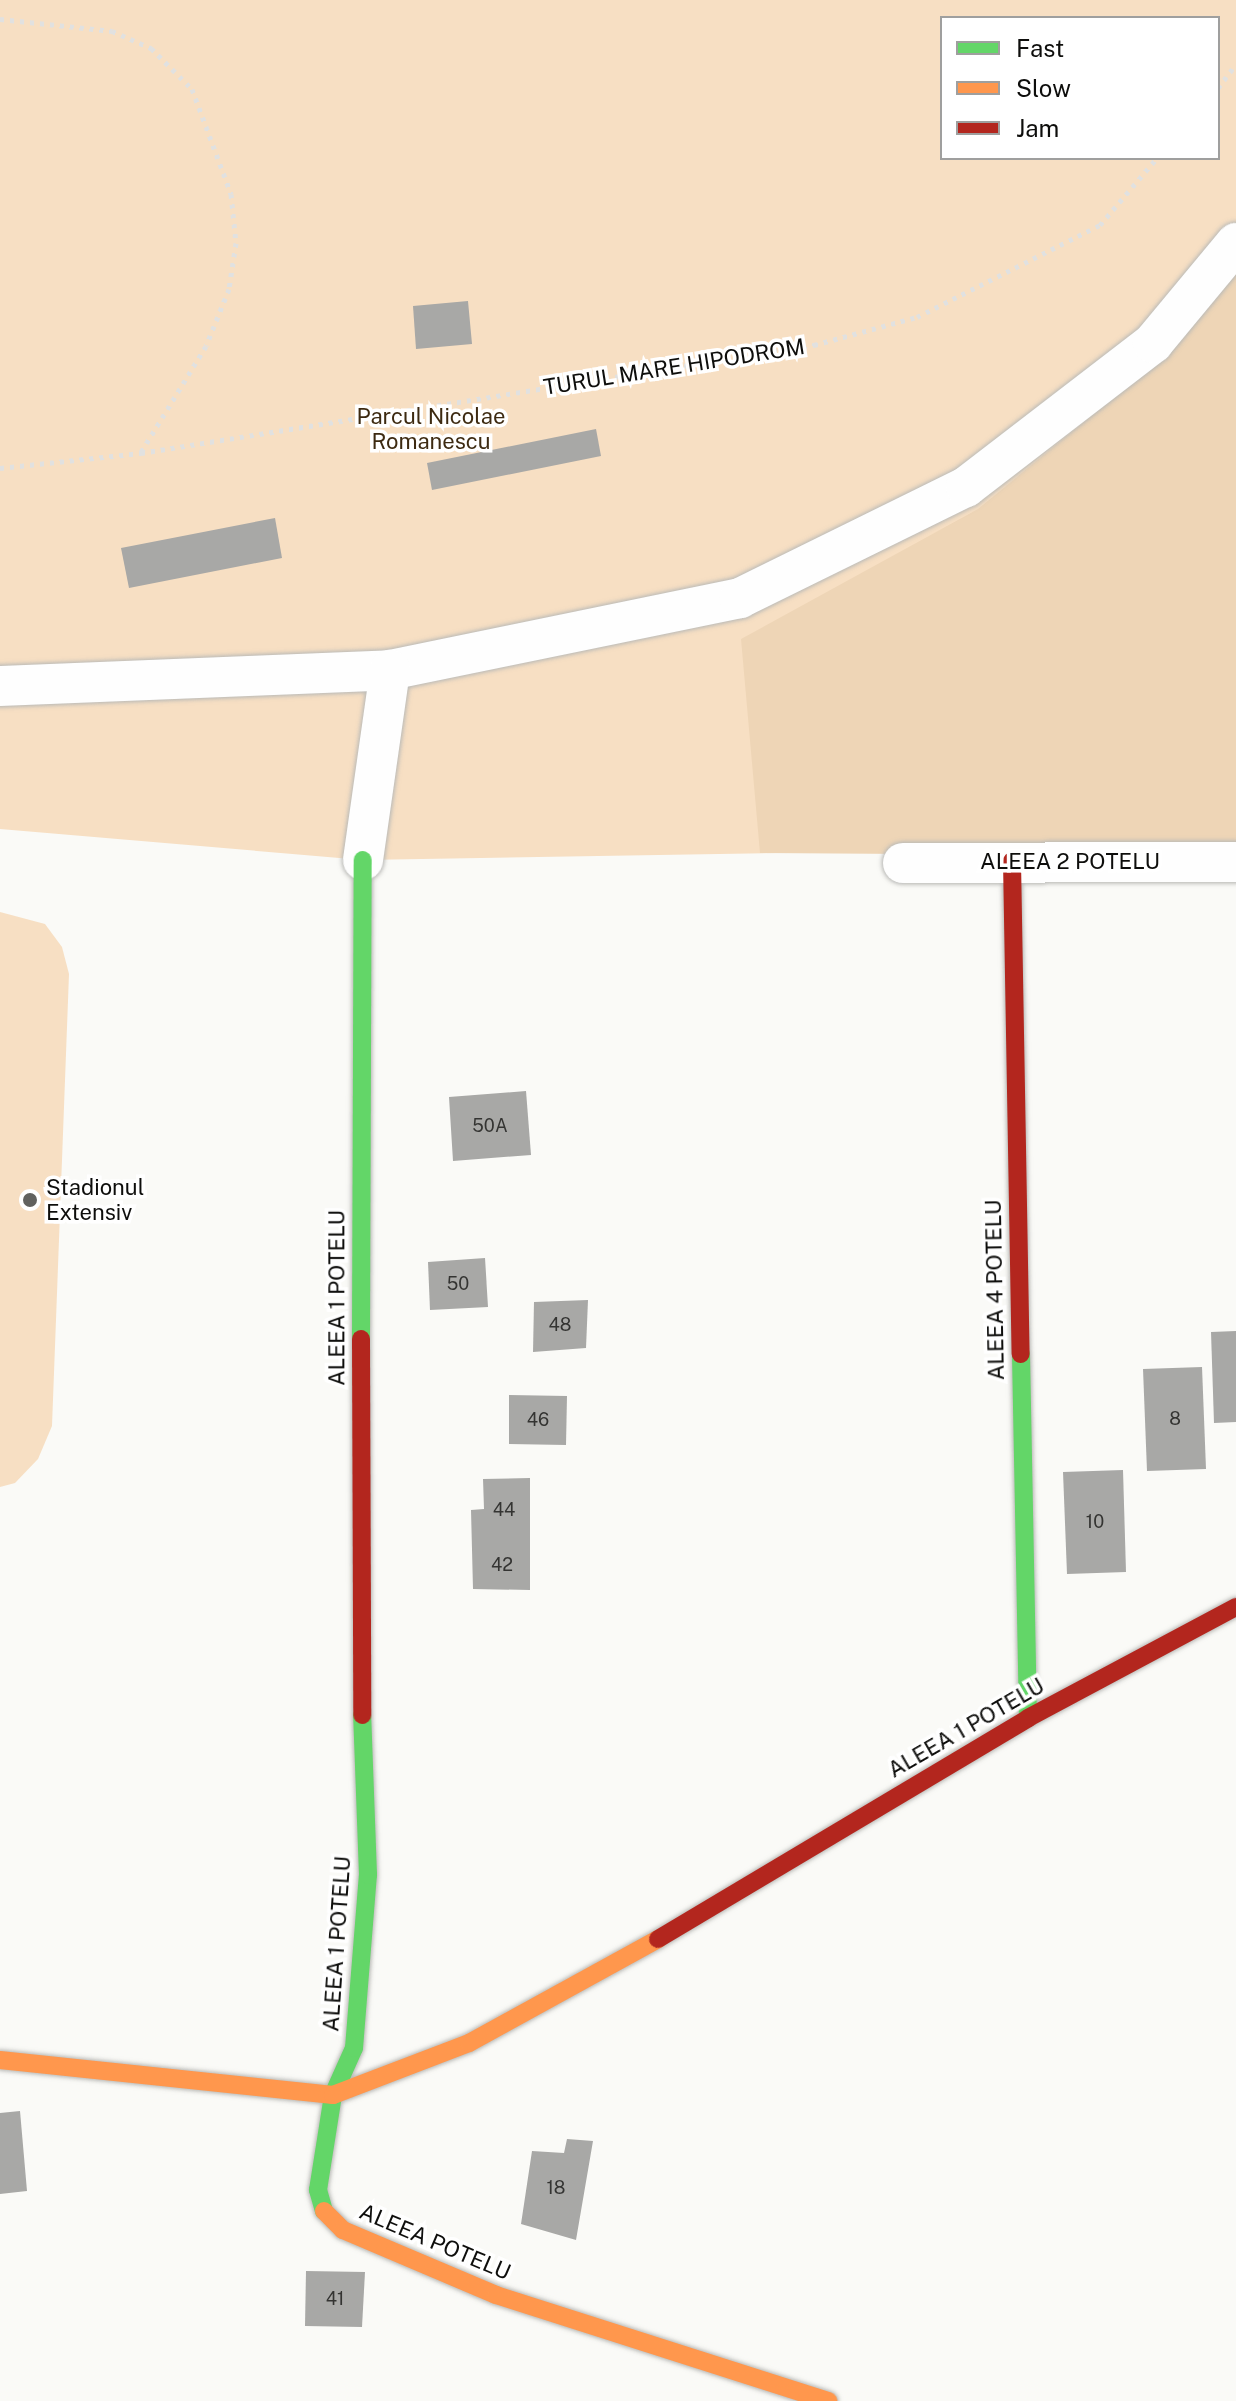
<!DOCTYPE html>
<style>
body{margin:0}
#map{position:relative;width:1236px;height:2401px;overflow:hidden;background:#fafaf7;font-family:"Public Sans",sans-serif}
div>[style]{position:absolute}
.green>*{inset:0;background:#f7dfc3}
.forest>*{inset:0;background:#eed5b6}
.building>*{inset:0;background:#a8a8a6}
.path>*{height:5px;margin-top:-2.5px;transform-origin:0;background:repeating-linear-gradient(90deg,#e1e1e0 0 4px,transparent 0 10px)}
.roads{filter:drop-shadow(0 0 2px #babab7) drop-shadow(0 0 2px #babab7)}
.street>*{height:40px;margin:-20px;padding:0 20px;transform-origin:20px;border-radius:20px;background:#fefefe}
.fast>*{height:18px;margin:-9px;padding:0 9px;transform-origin:9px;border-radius:9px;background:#63d668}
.slow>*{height:18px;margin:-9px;padding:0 9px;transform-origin:9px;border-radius:9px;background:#ff974d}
.jam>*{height:18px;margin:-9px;padding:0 9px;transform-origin:9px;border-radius:9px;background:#b3261e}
.dots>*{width:22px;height:22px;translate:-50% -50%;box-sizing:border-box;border:4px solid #fff;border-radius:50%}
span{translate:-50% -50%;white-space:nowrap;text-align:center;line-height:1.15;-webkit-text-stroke:7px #fff;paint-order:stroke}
.number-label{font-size:18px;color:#343432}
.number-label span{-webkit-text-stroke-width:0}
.street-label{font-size:22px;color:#0e0e0c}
.park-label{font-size:22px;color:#3d2a11}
.poi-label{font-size:22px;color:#0e0e0c}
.left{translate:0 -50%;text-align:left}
.legend{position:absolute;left:940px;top:16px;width:280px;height:144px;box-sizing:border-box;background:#fff;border:2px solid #9f9f9e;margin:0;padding:10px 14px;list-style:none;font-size:24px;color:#0e0e0c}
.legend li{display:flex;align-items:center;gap:16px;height:40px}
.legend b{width:40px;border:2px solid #9f9f9e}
</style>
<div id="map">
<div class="green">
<div style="clip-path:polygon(evenodd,0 0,1236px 0,1236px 852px,1012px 849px,363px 860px,0 829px,0 0,942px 18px,1218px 18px,1218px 158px,942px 158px,942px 18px)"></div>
<div style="clip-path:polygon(0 912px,45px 924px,62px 947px,69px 974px,52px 1426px,38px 1459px,15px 1483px,0 1487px)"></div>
</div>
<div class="forest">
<div style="clip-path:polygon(1236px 267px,1236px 856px,760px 853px,741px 639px,978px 509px,1150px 368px)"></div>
</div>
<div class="building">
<div style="clip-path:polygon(468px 301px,472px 344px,416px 349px,413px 306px)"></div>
<div style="clip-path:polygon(596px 429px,601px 456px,432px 490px,427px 463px)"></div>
<div style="clip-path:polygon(275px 518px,282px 558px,129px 588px,121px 548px)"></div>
<div style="clip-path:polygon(526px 1091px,531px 1155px,453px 1161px,449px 1097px)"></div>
<div style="clip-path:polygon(485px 1258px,488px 1307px,430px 1310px,428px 1262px)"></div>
<div style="clip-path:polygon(588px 1300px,586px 1348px,533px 1352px,534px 1302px)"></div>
<div style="clip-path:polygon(1236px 1331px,1236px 1422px,1214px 1423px,1211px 1332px)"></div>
<div style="clip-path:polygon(1202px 1367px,1206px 1469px,1147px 1471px,1143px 1369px)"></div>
<div style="clip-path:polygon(509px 1395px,567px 1396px,566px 1445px,509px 1444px)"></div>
<div style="clip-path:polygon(1123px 1470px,1126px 1572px,1067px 1574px,1063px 1472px)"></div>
<div style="clip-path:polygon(530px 1478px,530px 1590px,473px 1589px,471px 1510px,484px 1509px,483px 1479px)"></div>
<div style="clip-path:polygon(20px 2111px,27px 2191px,0 2194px,0 2113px)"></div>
<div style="clip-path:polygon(567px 2139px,593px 2141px,576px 2240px,521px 2224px,532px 2151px,564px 2153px)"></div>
<div style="clip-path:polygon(306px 2271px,365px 2272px,362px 2327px,305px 2326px)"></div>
</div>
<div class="path">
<div style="left:0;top:19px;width:113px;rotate:6.1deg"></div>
<div style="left:112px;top:31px;width:43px;rotate:23.6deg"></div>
<div style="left:151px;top:48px;width:58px;rotate:45deg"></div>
<div style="left:192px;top:89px;width:112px;rotate:69.6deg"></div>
<div style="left:231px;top:194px;width:49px;rotate:84.2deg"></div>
<div style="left:236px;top:243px;width:47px;rotate:98.7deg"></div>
<div style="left:229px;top:289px;width:61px;rotate:112deg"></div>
<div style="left:206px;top:346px;width:124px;rotate:121.5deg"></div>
<div style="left:1218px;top:88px;width:30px;rotate:-53deg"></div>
<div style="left:0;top:468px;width:142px;rotate:-6.1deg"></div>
<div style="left:141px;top:453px;width:682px;rotate:-9.12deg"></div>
<div style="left:814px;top:345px;width:107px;rotate:-15.2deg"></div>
<div style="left:917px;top:317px;width:205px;rotate:-26.7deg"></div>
<div style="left:1100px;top:225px;width:88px;rotate:-49.6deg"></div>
</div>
<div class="roads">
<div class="street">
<div style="left:0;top:686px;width:390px;rotate:-2.3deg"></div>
<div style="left:390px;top:670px;width:357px;rotate:-11.6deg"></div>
<div style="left:740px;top:598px;width:252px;rotate:-26.2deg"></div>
<div style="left:966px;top:487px;width:236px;rotate:-37.6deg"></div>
<div style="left:1153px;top:343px;width:130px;rotate:-50.3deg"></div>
<div style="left:363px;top:860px;width:192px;rotate:-81.9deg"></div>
<div style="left:903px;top:863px;width:333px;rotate:-0.2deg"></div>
</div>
<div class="fast">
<div style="left:361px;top:1339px;width:479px;rotate:-89.8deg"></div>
<div style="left:1021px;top:1354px;width:364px;rotate:88.9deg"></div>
<div style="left:324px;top:2211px;width:22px;rotate:-106deg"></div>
<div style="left:318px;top:2190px;width:96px;rotate:-81deg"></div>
<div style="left:333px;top:2095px;width:51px;rotate:-65.9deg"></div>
<div style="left:354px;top:2048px;width:174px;rotate:-85.4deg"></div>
<div style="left:368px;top:1875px;width:160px;rotate:-92.1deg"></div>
</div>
<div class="slow">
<div style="left:0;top:2060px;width:335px;rotate:6deg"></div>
<div style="left:333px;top:2095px;width:146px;rotate:-20.9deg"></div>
<div style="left:469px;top:2043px;width:216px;rotate:-28.8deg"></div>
<div style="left:324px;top:2211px;width:27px;rotate:45deg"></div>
<div style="left:343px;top:2230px;width:166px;rotate:23deg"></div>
<div style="left:496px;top:2295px;width:349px;rotate:17.7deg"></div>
</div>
<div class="jam">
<div style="left:1012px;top:861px;width:493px;rotate:89deg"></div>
<div style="left:361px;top:1339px;width:376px;rotate:89.8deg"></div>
<div style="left:658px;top:1939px;width:431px;rotate:-30.8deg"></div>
<div style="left:1028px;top:1718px;width:236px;rotate:-28.1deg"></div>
</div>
</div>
<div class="dots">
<div style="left:30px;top:1200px;background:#61615e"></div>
</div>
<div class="number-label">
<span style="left:490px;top:1126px">50A</span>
<span style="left:458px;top:1284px">50</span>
<span style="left:560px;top:1325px">48</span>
<span style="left:1175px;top:1419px">8</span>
<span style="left:538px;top:1420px">46</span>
<span style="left:504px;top:1510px">44</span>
<span style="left:1095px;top:1522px">10</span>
<span style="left:502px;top:1565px">42</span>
<span style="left:556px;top:2188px">18</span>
<span style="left:335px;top:2299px">41</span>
</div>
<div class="street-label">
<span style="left:674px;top:367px;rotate:-9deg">TURUL MARE HIPODROM</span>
<span style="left:1070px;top:862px">ALEEA 2 POTELU</span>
<span style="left:995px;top:1290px;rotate:-91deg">ALEEA 4 POTELU</span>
<span style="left:337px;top:1298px;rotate:-90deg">ALEEA 1 POTELU</span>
<span style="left:966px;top:1728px;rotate:-30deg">ALEEA 1 POTELU</span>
<span style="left:337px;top:1944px;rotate:-86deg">ALEEA 1 POTELU</span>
<span style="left:435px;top:2242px;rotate:23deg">ALEEA POTELU</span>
</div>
<div class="park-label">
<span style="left:431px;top:429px">Parcul Nicolae<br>Romanescu</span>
</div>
<div class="poi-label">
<span class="left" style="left:46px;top:1200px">Stadionul<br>Extensiv</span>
</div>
<ul class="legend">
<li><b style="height:10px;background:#63d668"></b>Fast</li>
<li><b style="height:10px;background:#ff974d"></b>Slow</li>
<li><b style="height:10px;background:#b3261e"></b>Jam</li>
</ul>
</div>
